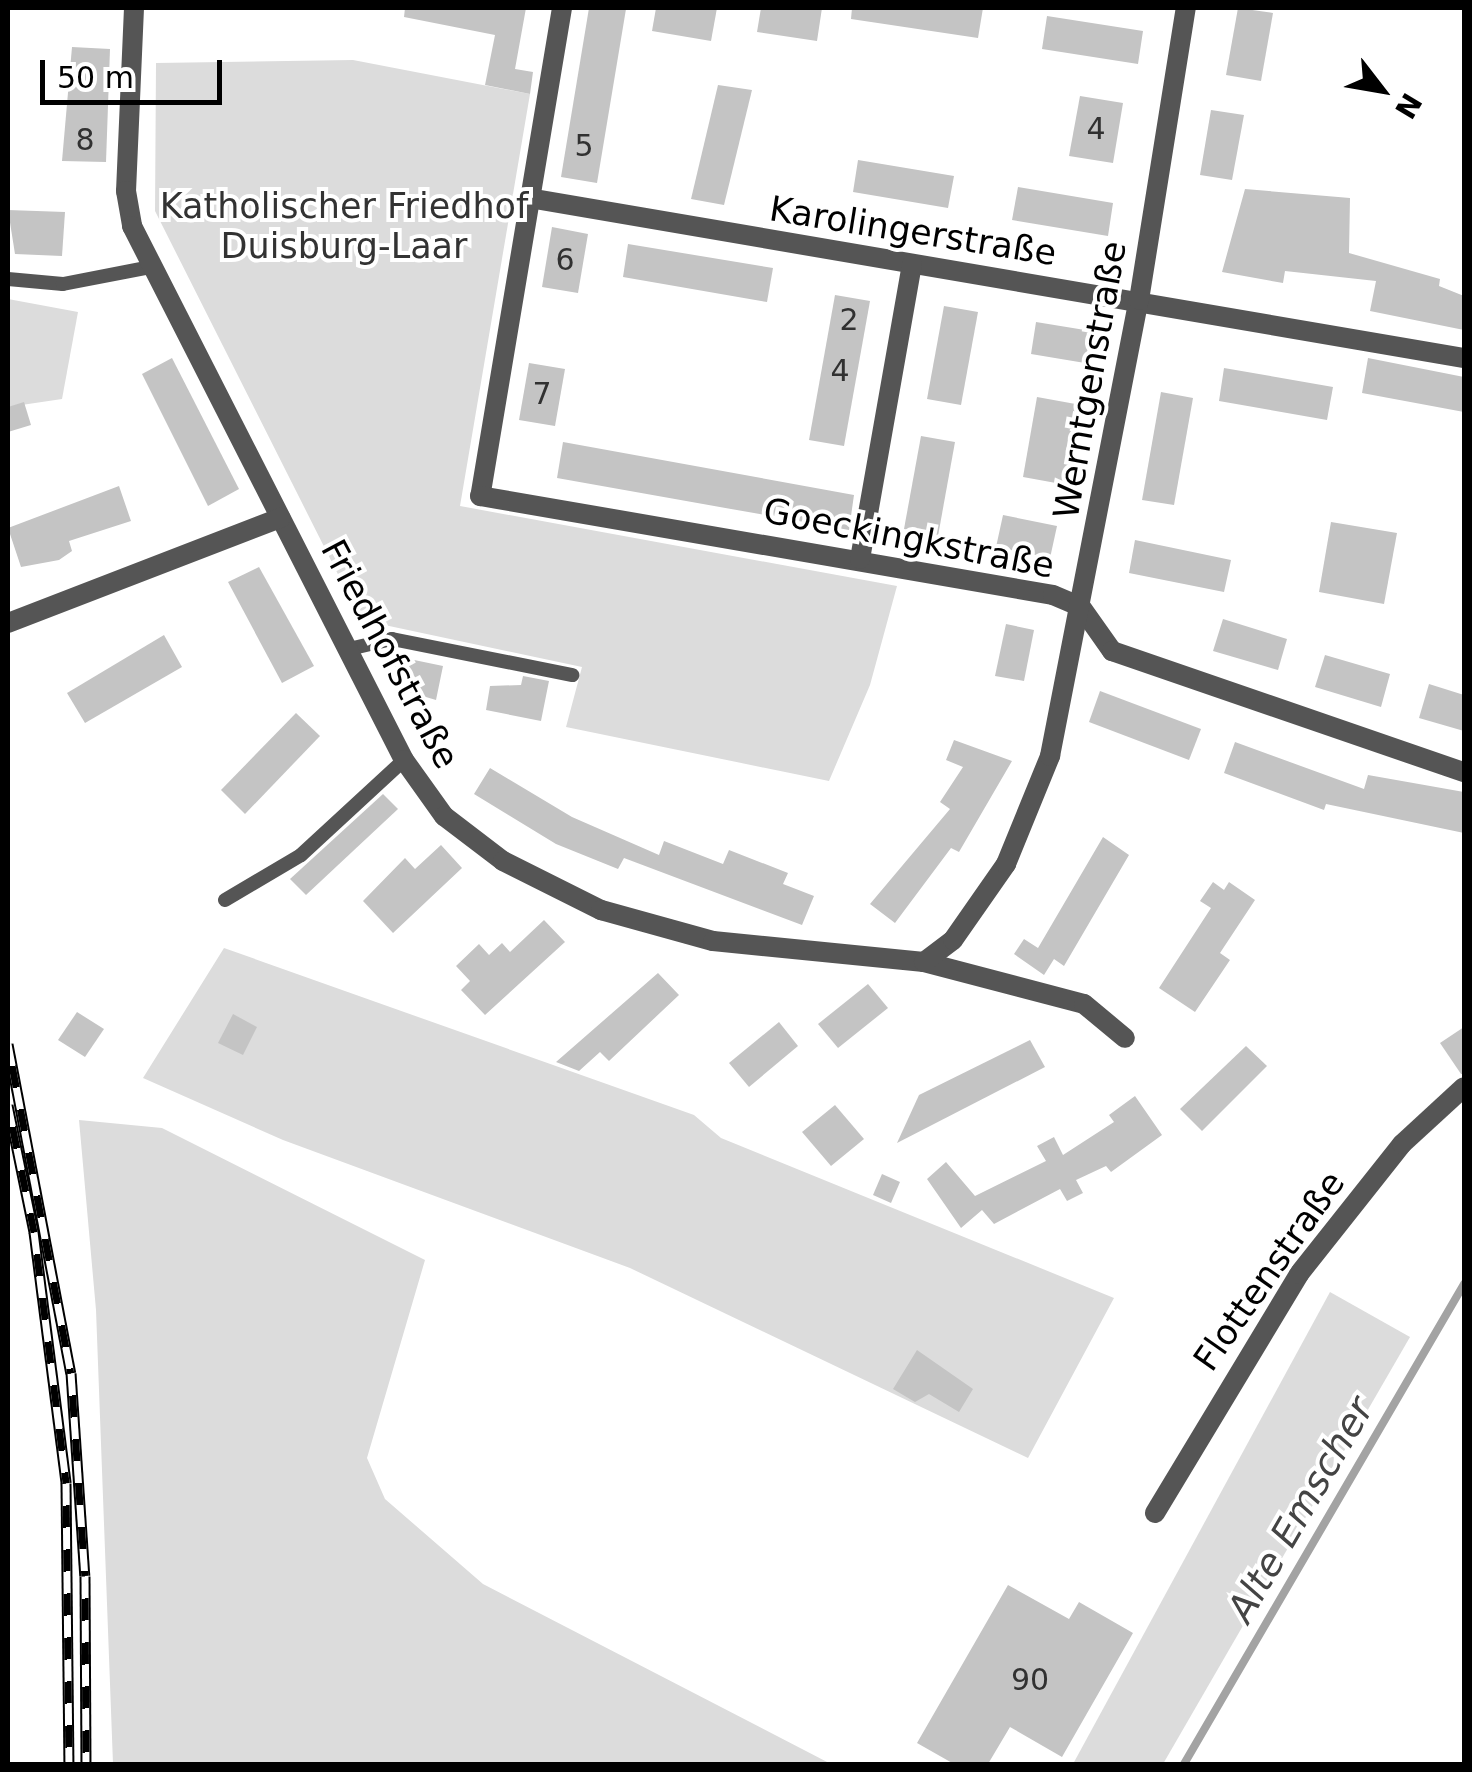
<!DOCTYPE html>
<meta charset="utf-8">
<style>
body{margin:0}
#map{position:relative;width:1472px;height:1772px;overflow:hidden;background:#fff;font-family:"DejaVu Sans",sans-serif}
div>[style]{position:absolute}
.green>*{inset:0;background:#dcdcdc}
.stream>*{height:8px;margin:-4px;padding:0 4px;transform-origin:4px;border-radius:4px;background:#a3a3a3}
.building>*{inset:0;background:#c4c4c4}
.service>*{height:14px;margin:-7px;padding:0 7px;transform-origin:7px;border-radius:7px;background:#555}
.minor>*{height:20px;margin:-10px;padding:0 10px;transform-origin:10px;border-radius:10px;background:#555}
.rail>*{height:11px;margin-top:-5.5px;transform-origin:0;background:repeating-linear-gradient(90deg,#fff 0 22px,#000 0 44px);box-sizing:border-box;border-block:2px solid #000}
span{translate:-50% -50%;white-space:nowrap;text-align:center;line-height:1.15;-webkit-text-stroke:8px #fff;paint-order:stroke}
.number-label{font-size:30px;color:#313131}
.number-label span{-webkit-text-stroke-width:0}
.park-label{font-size:35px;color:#333}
.street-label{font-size:35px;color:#000}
.water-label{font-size:38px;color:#444;font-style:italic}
.frame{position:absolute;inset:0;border:10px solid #000;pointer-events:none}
.north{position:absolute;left:1332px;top:40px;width:100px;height:100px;-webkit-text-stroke:8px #fff;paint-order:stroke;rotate:121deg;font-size:28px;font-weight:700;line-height:40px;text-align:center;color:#000}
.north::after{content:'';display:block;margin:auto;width:35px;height:45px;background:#000;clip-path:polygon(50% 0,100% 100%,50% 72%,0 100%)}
.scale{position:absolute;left:40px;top:60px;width:182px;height:45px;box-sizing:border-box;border:5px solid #000;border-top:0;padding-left:12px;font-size:30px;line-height:35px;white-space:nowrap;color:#000;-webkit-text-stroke:8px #fff;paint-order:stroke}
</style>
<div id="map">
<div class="green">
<div style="clip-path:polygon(353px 60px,530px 94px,460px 506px,897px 586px,870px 685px,829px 781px,566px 727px,582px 667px,361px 620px,155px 211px,156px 63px)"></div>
<div style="clip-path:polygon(8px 299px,78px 312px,62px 399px,8px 407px)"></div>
<div style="clip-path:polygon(224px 948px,694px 1115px,721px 1138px,1114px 1298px,1028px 1458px,630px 1268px,283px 1140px,143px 1078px)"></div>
<div style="clip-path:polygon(79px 1120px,162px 1128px,425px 1260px,367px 1458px,385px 1499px,483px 1584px,831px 1764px,113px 1764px,96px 1310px)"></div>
<div style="clip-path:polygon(1330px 1292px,1410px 1337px,1163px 1764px,1073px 1764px)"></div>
</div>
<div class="stream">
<div style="left:1184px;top:1764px;width:556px;rotate:-59.74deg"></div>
</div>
<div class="building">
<div style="clip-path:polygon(405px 8px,526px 8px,515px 69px,533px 72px,530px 94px,485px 85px,495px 35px,404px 17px)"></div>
<div style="clip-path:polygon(589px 8px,626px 9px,597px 183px,561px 177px)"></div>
<div style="clip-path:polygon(656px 8px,717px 8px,711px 41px,652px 31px)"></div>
<div style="clip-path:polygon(761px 8px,822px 8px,817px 41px,757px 32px)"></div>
<div style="clip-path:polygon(852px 8px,983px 8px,978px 38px,851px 19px)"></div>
<div style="clip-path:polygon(1238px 8px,1273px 13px,1261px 81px,1226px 75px)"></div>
<div style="clip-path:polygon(1047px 16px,1143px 31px,1138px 64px,1042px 49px)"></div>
<div style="clip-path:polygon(72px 47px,110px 49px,106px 162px,62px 161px)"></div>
<div style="clip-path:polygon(718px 85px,752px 90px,724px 205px,691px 199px)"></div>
<div style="clip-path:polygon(1080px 96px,1123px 103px,1113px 163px,1069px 156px)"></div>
<div style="clip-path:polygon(1211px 110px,1244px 115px,1232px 180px,1200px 175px)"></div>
<div style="clip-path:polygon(858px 160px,954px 176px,948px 208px,853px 192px)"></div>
<div style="clip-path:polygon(1018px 187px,1113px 203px,1108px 236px,1012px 220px)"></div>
<div style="clip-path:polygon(1245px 189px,1350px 198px,1349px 253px,1440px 279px,1439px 286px,1464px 296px,1464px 330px,1370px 311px,1376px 281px,1285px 271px,1283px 283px,1222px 272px)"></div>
<div style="clip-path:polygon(8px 210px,65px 212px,62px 256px,15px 254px)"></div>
<div style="clip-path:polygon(552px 227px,588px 234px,578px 293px,542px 287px)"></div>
<div style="clip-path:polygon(628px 244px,773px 268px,767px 302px,623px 277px)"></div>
<div style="clip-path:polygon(835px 295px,870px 301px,844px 446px,809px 440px)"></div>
<div style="clip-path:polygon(944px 306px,978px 312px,961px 405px,927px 399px)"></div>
<div style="clip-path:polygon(1036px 322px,1091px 331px,1085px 363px,1031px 354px)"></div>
<div style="clip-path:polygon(172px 358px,239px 489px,208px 506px,142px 374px)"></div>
<div style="clip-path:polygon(1368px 358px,1464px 377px,1464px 412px,1362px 393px)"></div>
<div style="clip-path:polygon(529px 363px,565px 369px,555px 426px,519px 420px)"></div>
<div style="clip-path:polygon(1224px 368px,1333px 387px,1327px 420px,1219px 401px)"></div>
<div style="clip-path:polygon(1161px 392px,1193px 398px,1174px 505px,1142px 500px)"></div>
<div style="clip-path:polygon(1037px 397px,1081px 405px,1067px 485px,1023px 477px)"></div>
<div style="clip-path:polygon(24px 402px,31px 425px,8px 432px,8px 407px)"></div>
<div style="clip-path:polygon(921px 436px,955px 442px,938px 536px,904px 529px)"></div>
<div style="clip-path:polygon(563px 442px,854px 495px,849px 530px,557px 478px)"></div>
<div style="clip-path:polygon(119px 486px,131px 521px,69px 541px,72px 551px,59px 560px,21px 567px,8px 528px)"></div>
<div style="clip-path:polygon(1003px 515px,1057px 526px,1050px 558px,996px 547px)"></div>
<div style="clip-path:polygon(1331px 522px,1397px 533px,1384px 604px,1319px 592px)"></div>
<div style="clip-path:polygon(1135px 540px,1231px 560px,1224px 592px,1129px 573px)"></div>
<div style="clip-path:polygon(259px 567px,314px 666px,282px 683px,228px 582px)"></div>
<div style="clip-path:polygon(1223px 619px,1287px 639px,1278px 670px,1213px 651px)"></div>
<div style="clip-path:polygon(1006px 624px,1034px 630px,1024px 681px,995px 676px)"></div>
<div style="clip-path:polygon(164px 635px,182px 667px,85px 723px,67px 693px)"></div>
<div style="clip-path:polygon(1325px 655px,1390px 674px,1381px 707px,1315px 687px)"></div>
<div style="clip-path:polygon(395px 656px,443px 666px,436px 700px,399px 689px,401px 680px,390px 678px)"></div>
<div style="clip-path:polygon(523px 676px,549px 681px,541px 721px,486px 710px,490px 686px,521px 685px)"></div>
<div style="clip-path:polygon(1429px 684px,1464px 695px,1464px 731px,1419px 718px)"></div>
<div style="clip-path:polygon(1100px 691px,1201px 729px,1189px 760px,1089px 722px)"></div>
<div style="clip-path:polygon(296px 713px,320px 736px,245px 814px,221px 790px)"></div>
<div style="clip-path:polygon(954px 740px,1012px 761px,959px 852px,951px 848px,895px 923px,870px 904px,950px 809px,940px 802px,963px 767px,946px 760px)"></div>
<div style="clip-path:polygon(1235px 742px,1364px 789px,1368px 775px,1464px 792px,1464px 833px,1326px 804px,1324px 810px,1224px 773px)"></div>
<div style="clip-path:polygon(490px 768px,572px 817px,659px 855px,664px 841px,723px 864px,729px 850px,788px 873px,783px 884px,814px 896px,802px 925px,624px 858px,618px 869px,556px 844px,474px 794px)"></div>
<div style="clip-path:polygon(383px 794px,398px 809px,306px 895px,290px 879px)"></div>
<div style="clip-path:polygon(1103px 837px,1129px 855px,1064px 966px,1054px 959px,1044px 975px,1014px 954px,1024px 939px,1038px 948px)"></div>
<div style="clip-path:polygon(441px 845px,462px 868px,393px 933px,363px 901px,405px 858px,415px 869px)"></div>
<div style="clip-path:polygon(1213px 882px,1224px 890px,1229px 882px,1255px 900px,1220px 953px,1230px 960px,1195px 1012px,1159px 988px,1211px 908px,1200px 901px)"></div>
<div style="clip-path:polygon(544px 920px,565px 942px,485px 1015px,461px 990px,470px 981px,456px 966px,479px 944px,489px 955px,502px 943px,510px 952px)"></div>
<div style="clip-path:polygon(658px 973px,679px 995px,609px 1061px,600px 1052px,579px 1071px,556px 1062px)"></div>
<div style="clip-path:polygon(868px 984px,888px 1008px,838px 1048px,818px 1024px)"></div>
<div style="clip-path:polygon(77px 1012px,104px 1029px,85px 1057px,58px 1040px)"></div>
<div style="clip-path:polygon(233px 1014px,257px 1027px,243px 1055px,218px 1043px)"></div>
<div style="clip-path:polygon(779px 1022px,798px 1046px,749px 1087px,729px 1063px)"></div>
<div style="clip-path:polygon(1464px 1027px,1464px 1074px,1461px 1074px,1440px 1043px)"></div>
<div style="clip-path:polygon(1030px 1040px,1045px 1067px,897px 1143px,919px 1095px)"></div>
<div style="clip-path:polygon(1246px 1046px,1267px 1066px,1202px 1131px,1180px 1109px)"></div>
<div style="clip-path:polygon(1135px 1096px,1162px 1135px,1111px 1172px,1106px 1166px,1076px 1180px,1083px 1193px,1067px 1201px,1060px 1189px,994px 1224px,982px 1210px,961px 1228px,927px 1179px,946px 1162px,975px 1196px,1046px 1161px,1037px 1146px,1054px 1137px,1063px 1155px,1114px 1122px,1109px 1115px)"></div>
<div style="clip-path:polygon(835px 1105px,864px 1139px,831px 1166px,802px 1132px)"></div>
<div style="clip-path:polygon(882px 1174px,900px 1182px,891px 1203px,873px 1195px)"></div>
<div style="clip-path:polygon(917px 1350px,973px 1389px,959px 1412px,929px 1394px,915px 1402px,893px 1389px)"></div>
<div style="clip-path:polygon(1008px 1585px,1069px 1619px,1079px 1602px,1133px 1633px,1062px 1757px,1010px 1727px,988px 1764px,954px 1764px,917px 1743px)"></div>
</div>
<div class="service">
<div style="left:8px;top:279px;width:55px;rotate:5.2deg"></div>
<div style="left:63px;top:284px;width:90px;rotate:-10.9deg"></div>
<div style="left:349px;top:649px;width:44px;rotate:-13.1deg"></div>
<div style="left:392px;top:639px;width:184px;rotate:11.3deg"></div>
<div style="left:225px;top:900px;width:88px;rotate:-30.6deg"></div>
<div style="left:301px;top:855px;width:140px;rotate:-42.7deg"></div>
</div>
<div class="minor">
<div style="left:134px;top:8px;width:183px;rotate:92.5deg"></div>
<div style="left:126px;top:191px;width:36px;rotate:80deg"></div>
<div style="left:132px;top:226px;width:599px;rotate:63.01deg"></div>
<div style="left:404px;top:760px;width:69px;rotate:54.5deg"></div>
<div style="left:444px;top:816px;width:74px;rotate:37.3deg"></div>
<div style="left:503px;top:861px;width:110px;rotate:26.6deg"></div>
<div style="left:601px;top:910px;width:116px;rotate:15.5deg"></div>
<div style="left:713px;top:941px;width:212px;rotate:5.7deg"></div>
<div style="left:924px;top:962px;width:165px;rotate:14.7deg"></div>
<div style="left:1084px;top:1004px;width:53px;rotate:39.7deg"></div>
<div style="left:562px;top:8px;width:495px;rotate:99.5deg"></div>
<div style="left:480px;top:496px;width:581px;rotate:9.8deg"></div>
<div style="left:1053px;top:595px;width:30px;rotate:23deg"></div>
<div style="left:1081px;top:607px;width:54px;rotate:54.8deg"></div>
<div style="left:1112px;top:651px;width:372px;rotate:19deg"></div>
<div style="left:529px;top:198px;width:949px;rotate:9.71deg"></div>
<div style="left:860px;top:559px;width:299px;rotate:-80deg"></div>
<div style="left:8px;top:623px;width:292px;rotate:-21.1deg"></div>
<div style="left:924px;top:962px;width:36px;rotate:-37deg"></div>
<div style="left:953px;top:940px;width:93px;rotate:-55.1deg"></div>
<div style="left:1006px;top:864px;width:117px;rotate:-67.8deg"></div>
<div style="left:1050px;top:756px;width:465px;rotate:-79deg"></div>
<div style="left:1139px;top:300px;width:296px;rotate:-80.9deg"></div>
<div style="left:1155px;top:1513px;width:279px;rotate:-58.9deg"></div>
<div style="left:1299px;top:1274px;width:166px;rotate:-51.6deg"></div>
<div style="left:1402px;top:1144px;width:84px;rotate:-42.6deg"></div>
</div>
<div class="rail">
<div style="left:8px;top:1044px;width:335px;rotate:79.2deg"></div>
<div style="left:71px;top:1373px;width:203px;rotate:86.1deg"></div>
<div style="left:85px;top:1576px;width:188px;rotate:89.7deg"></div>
<div style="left:8px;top:1105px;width:130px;rotate:78.4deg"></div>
<div style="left:34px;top:1232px;width:253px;rotate:82.7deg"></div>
<div style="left:66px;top:1483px;width:281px;rotate:89.4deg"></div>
</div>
<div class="number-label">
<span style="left:1096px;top:129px">4</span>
<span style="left:85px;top:140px">8</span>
<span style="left:584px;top:146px">5</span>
<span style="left:565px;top:260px">6</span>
<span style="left:849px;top:320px">2</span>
<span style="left:840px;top:371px">4</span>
<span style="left:542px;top:394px">7</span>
<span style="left:1030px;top:1680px">90</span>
</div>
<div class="park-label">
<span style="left:344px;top:226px">Katholischer Friedhof<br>Duisburg-Laar</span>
</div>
<div class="street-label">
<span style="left:913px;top:231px;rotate:9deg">Karolingerstraße</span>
<span style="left:1090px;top:380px;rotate:-80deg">Werntgenstraße</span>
<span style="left:909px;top:538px;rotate:11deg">Goeckingkstraße</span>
<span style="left:390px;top:654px;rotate:62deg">Friedhofstraße</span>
<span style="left:1269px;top:1271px;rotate:-55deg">Flottenstraße</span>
</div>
<div class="water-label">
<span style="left:1301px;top:1510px;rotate:-60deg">Alte Emscher</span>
</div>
<div class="frame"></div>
<div class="north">N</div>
<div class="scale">50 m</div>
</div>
